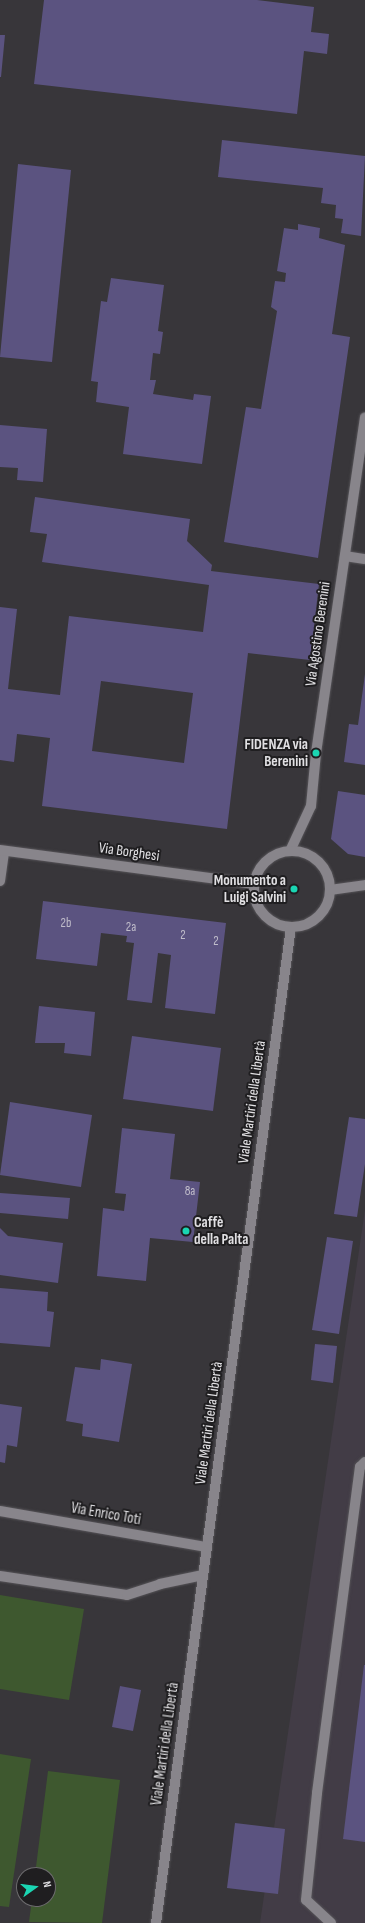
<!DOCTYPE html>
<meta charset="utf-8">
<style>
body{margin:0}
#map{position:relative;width:365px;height:1923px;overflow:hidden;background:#38363a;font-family:"Sofia Sans Condensed",sans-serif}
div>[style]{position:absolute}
.built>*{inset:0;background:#423c46}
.green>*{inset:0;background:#3e582f}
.building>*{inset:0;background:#5b5380}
.roads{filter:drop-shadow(0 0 1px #565458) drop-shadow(0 0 1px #565458)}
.service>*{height:10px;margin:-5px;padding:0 5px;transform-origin:5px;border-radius:5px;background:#88858b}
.minor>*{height:10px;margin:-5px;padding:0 5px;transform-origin:5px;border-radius:5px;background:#88858b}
.tertiary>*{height:10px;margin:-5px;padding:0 5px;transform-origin:5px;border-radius:5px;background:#88858b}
.tertiary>.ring{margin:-5px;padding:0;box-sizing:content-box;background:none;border:10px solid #88858b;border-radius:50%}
.dots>*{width:11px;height:11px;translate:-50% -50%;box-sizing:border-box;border:2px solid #1f1e20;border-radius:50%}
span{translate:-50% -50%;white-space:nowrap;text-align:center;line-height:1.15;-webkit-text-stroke:4px #1f1e20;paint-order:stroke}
.number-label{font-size:13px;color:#c0bdca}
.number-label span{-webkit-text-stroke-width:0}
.street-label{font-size:15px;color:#e1e0e3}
.poi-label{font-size:15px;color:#e1e0e3;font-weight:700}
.right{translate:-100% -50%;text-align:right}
.left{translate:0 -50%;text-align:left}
.north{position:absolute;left:16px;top:1867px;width:40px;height:40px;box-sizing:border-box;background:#1f1e20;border:1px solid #6d6c6e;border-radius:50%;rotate:76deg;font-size:11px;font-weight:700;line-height:16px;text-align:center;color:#e1e0e3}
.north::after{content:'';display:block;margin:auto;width:14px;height:18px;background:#1ad5b2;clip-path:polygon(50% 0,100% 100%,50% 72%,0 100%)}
</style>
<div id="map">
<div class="built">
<div style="clip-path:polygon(365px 1210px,365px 1923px,260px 1923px)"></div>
</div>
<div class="green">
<div style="clip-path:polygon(0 1595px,84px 1609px,69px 1700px,0 1689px)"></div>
<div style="clip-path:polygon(0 1754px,31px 1759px,9px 1907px,0 1906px)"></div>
<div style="clip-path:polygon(48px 1771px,120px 1780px,102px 1923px,29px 1922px,32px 1899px,48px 1899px,48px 1875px,35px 1875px)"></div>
</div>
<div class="building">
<div style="clip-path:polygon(44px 0,257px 0,314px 7px,311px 32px,329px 34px,327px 54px,304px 51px,297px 114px,34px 84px)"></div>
<div style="clip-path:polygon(0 35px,5px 35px,1px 77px,0 77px)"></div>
<div style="clip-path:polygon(222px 140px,365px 156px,361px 236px,341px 233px,343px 219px,335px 218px,336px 205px,321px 203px,323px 188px,218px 177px)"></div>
<div style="clip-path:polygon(18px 164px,71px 170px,52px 362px,0 357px)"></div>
<div style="clip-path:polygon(298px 224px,320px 228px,319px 238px,345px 245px,332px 334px,350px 337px,318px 558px,224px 542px,246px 407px,261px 409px,277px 311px,271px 307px,275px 281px,285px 282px,286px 273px,277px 271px,284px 228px,298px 230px)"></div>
<div style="clip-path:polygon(111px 278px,164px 285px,158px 331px,163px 332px,160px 354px,153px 353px,150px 380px,156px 380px,153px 394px,193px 400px,194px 394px,211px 396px,202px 464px,123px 454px,129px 407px,96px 402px,98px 382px,91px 381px,101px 301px,107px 302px)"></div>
<div style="clip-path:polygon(0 425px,47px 429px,43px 482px,17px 480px,18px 468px,0 467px)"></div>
<div style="clip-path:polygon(evenodd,35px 497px,190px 519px,187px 541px,212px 565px,211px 571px,319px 584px,310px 660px,248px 653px,227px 829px,42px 806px,50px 738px,17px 734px,14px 762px,0 760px,0 607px,17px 609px,8px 689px,60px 695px,69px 616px,203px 632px,209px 585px,42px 562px,47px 534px,30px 532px,35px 497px,101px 681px,193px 693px,184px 763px,92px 751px,101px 681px)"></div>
<div style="clip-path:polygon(365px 674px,365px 765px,344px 762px,349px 724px,358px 725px)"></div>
<div style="clip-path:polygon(338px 791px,365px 795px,365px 857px,348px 854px,331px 839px)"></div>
<div style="clip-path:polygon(43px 901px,226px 923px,215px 1014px,165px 1008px,171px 955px,158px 953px,152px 1003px,127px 1000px,134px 943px,126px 942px,127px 936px,101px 933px,97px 966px,36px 959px)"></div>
<div style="clip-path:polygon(39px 1006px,95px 1012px,91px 1056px,64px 1053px,65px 1043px,35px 1043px)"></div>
<div style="clip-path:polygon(132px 1036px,221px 1048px,213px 1111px,123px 1099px)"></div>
<div style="clip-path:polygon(10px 1102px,92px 1115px,81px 1187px,0 1175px)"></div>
<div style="clip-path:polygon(349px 1117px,365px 1119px,365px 1164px,357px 1217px,334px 1214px)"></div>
<div style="clip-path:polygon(122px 1128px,175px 1134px,170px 1179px,200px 1182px,193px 1242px,150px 1238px,146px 1281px,97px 1276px,103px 1208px,124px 1211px,126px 1194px,115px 1193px)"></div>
<div style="clip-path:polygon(0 1193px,70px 1198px,68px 1219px,0 1213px)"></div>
<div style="clip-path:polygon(0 1228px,8px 1236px,63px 1243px,58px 1283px,0 1275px)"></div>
<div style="clip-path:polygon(327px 1237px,353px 1241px,339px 1334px,312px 1330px)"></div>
<div style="clip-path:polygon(0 1288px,48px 1292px,47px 1311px,54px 1312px,50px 1347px,0 1343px)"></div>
<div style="clip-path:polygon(315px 1344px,337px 1346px,333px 1383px,311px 1380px)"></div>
<div style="clip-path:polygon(101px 1359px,132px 1364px,119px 1442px,82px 1436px,83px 1424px,66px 1421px,75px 1367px,100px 1370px)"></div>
<div style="clip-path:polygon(0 1404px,22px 1407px,17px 1447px,7px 1445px,5px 1463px,0 1462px)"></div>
<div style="clip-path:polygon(364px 1665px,365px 1665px,365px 1842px,343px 1839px)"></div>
<div style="clip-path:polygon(120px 1686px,141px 1690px,133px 1731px,112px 1727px)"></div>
<div style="clip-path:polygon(235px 1823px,285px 1829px,278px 1894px,227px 1888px)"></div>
</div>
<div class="roads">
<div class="service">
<div style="left:0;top:1576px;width:128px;rotate:8.5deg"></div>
<div style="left:127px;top:1595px;width:35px;rotate:-18deg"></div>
<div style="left:160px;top:1584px;width:44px;rotate:-11.8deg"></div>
<div style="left:331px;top:1923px;width:34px;rotate:-137deg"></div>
<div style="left:306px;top:1900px;width:108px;rotate:-84.1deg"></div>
<div style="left:317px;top:1793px;width:329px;rotate:-82.5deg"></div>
<div style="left:360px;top:1467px;width:7px;rotate:-45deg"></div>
</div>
<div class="minor">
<div style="left:345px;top:556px;width:20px;rotate:9deg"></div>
<div style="left:290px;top:851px;width:50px;rotate:-65deg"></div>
<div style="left:311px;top:806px;width:53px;rotate:-84.6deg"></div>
<div style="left:316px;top:753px;width:339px;rotate:-81.7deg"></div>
<div style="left:0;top:881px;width:30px;rotate:-82deg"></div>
<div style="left:0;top:1511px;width:210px;rotate:9.9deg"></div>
</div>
<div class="tertiary">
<div style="left:0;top:850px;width:257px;rotate:7.6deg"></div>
<div class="ring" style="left:254px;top:851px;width:66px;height:66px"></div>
<div style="left:330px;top:890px;width:35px;rotate:-8deg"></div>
<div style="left:156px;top:1923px;width:1005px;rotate:-82.28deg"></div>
</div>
</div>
<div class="dots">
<div style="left:316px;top:753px;background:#1ad5b2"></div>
<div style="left:294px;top:889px;background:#1ad5b2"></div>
<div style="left:186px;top:1231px;background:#1ad5b2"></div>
</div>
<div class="number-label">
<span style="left:66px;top:923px">2b</span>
<span style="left:131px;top:927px">2a</span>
<span style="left:183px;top:935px">2</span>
<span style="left:216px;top:941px">2</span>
<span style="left:190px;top:1191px">8a</span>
</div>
<div class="street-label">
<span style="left:318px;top:634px;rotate:-82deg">Via Agostino Berenini</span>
<span style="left:129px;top:852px;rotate:8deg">Via Borghesi</span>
<span style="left:252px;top:1102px;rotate:-82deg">Viale Martiri della Libertà</span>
<span style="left:209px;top:1423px;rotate:-82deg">Viale Martiri della Libertà</span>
<span style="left:106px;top:1514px;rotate:10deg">Via Enrico Toti</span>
<span style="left:165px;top:1744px;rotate:-82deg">Viale Martiri della Libertà</span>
</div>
<div class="poi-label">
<span class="right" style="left:308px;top:753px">FIDENZA via<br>Berenini</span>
<span class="right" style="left:286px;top:889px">Monumento a<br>Luigi Salvini</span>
<span class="left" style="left:194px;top:1231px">Caffè<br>della Palta</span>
</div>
<div class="north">N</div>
</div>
